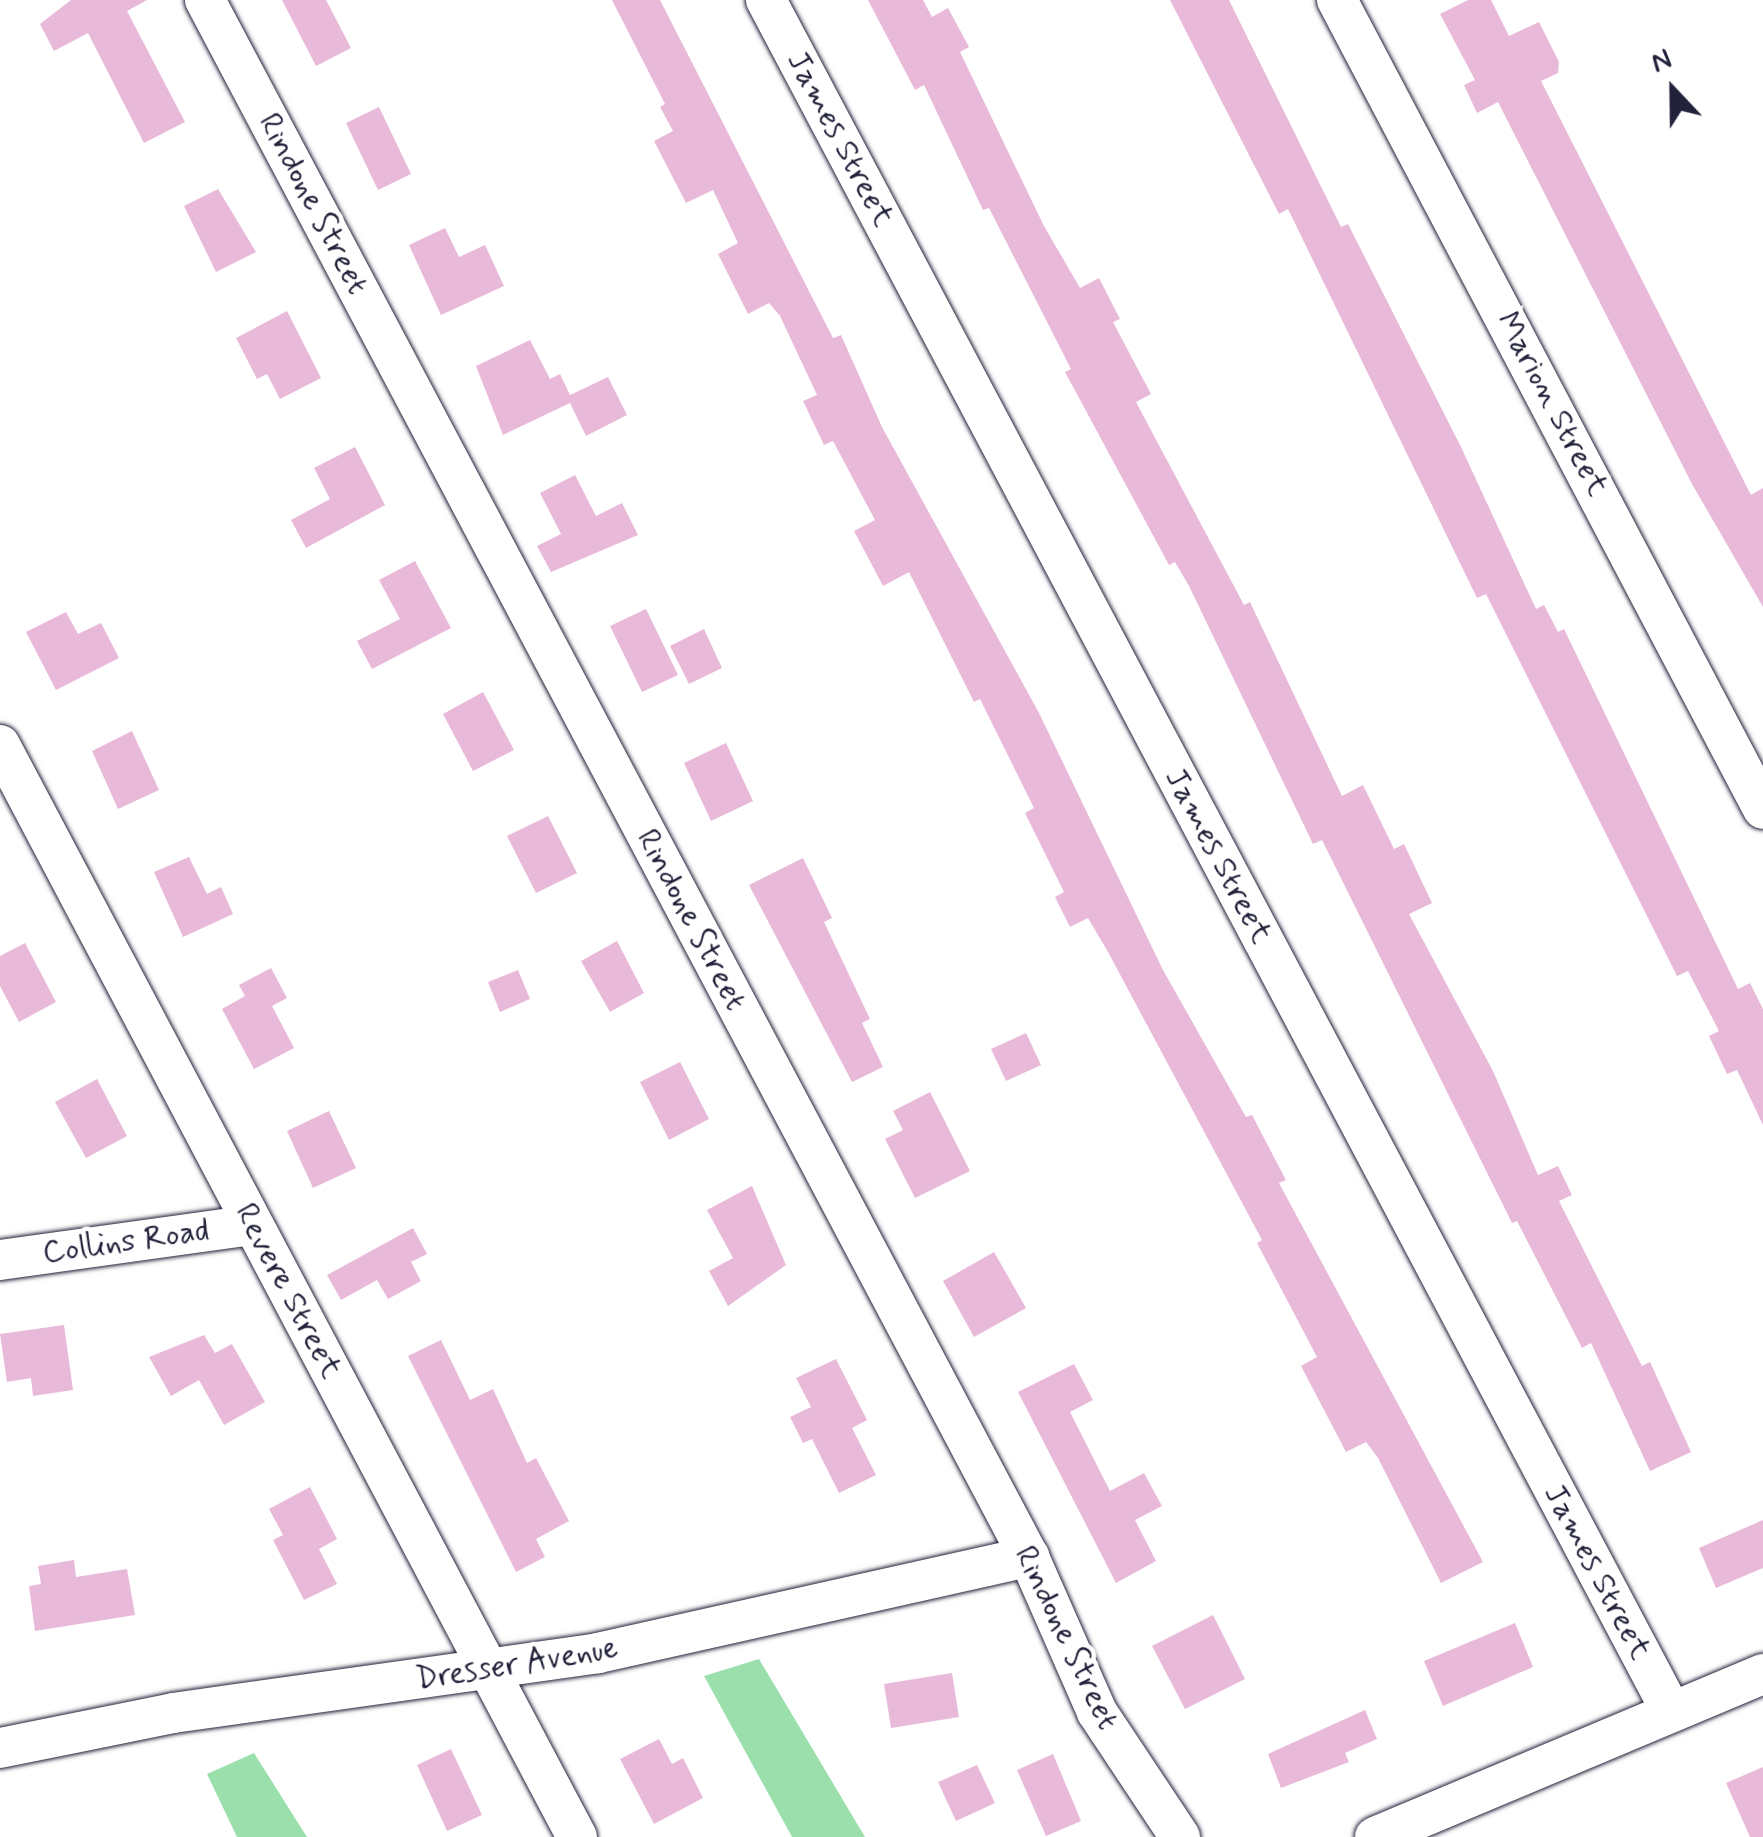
<!DOCTYPE html>
<style>
body{margin:0}
#map{position:relative;width:1763px;height:1837px;overflow:hidden;background:#fff;font-family:Mynerve,sans-serif}
div>[style]{position:absolute}
.green>*{inset:0;background:#9be0ac}
.building>*{inset:0;background:#e9b9da}
.roads{filter:drop-shadow(0 0 2px #22223b) drop-shadow(0 0 2px #22223b)}
.minor>*{height:40px;margin:-20px;padding:0 20px;transform-origin:20px;border-radius:20px;background:#fff}
span{translate:-50% -50%;white-space:nowrap;text-align:center;line-height:1.15;-webkit-text-stroke:9px #fff;paint-order:stroke}
.street-label{font-size:32px;color:#22223b}
.north{position:absolute;left:1623px;top:40px;width:100px;height:100px;-webkit-text-stroke:8px #fff;paint-order:stroke;rotate:338deg;font-size:28px;font-weight:700;line-height:40px;text-align:center;color:#22223b}
.north::after{content:'';display:block;margin:auto;width:35px;height:45px;background:#22223b;clip-path:polygon(50% 0,100% 100%,50% 72%,0 100%)}
</style>
<div id="map">
<div class="green">
<div style="clip-path:polygon(759px 1659px,865px 1837px,792px 1837px,704px 1676px)"></div>
<div style="clip-path:polygon(254px 1753px,307px 1837px,237px 1837px,207px 1774px)"></div>
</div>
<div class="building">
<div style="clip-path:polygon(71px 0,147px 0,127px 11px,185px 122px,144px 143px,88px 33px,54px 51px,40px 24px)"></div>
<div style="clip-path:polygon(282px 0,326px 0,351px 48px,316px 66px)"></div>
<div style="clip-path:polygon(612px 0,660px 0,833px 338px,841px 335px,882px 427px,1039px 713px,1163px 970px,1246px 1117px,1252px 1115px,1286px 1180px,1279px 1183px,1483px 1562px,1441px 1583px,1378px 1458px,1366px 1442px,1346px 1452px,1301px 1366px,1317px 1357px,1257px 1243px,1262px 1240px,1108px 952px,1088px 918px,1070px 927px,1055px 897px,1064px 892px,1025px 813px,1034px 808px,980px 699px,974px 702px,909px 572px,883px 586px,854px 531px,875px 520px,833px 441px,824px 445px,803px 401px,817px 395px,780px 316px,769px 303px,748px 314px,718px 254px,738px 243px,713px 190px,686px 203px,654px 141px,673px 131px,660px 107px,665px 104px)"></div>
<div style="clip-path:polygon(868px 0,923px 0,932px 17px,948px 8px,969px 47px,960px 52px,1044px 226px,1080px 288px,1099px 278px,1120px 319px,1113px 322px,1151px 394px,1136px 402px,1244px 605px,1250px 602px,1342px 796px,1363px 785px,1394px 849px,1404px 844px,1432px 903px,1409px 914px,1493px 1071px,1538px 1175px,1558px 1166px,1572px 1195px,1559px 1201px,1642px 1366px,1650px 1362px,1691px 1452px,1650px 1471px,1591px 1343px,1582px 1348px,1517px 1221px,1512px 1223px,1322px 840px,1313px 844px,1189px 586px,1175px 562px,1169px 565px,1065px 372px,1071px 369px,989px 208px,983px 210px,924px 85px,915px 90px)"></div>
<div style="clip-path:polygon(1170px 0,1229px 0,1341px 227px,1348px 224px,1461px 447px,1536px 609px,1544px 605px,1558px 632px,1564px 629px,1738px 989px,1750px 983px,1763px 1009px,1763px 1125px,1737px 1070px,1727px 1074px,1709px 1036px,1719px 1031px,1688px 971px,1677px 976px,1486px 594px,1477px 598px,1288px 209px,1279px 214px)"></div>
<div style="clip-path:polygon(1468px 0,1491px 0,1509px 36px,1539px 22px,1559px 62px,1558px 73px,1541px 81px,1751px 495px,1763px 488px,1763px 607px,1692px 484px,1498px 102px,1477px 113px,1464px 85px,1475px 80px,1440px 14px)"></div>
<div style="clip-path:polygon(379px 107px,411px 174px,378px 190px,346px 123px)"></div>
<div style="clip-path:polygon(218px 189px,256px 252px,216px 272px,184px 206px)"></div>
<div style="clip-path:polygon(445px 228px,459px 257px,485px 245px,504px 286px,441px 315px,409px 245px)"></div>
<div style="clip-path:polygon(287px 311px,321px 378px,280px 399px,267px 374px,257px 379px,236px 338px)"></div>
<div style="clip-path:polygon(530px 340px,550px 379px,560px 374px,570px 395px,608px 377px,627px 415px,586px 436px,570px 403px,503px 435px,476px 366px)"></div>
<div style="clip-path:polygon(355px 447px,385px 505px,306px 548px,291px 520px,330px 499px,314px 468px)"></div>
<div style="clip-path:polygon(575px 475px,596px 516px,622px 503px,638px 535px,551px 572px,537px 546px,561px 534px,540px 493px)"></div>
<div style="clip-path:polygon(415px 561px,451px 628px,372px 669px,357px 641px,400px 619px,379px 580px)"></div>
<div style="clip-path:polygon(646px 609px,678px 675px,642px 692px,610px 626px)"></div>
<div style="clip-path:polygon(66px 612px,78px 634px,101px 623px,119px 658px,56px 690px,26px 632px)"></div>
<div style="clip-path:polygon(704px 629px,722px 668px,689px 684px,670px 646px)"></div>
<div style="clip-path:polygon(483px 692px,514px 750px,473px 771px,443px 714px)"></div>
<div style="clip-path:polygon(132px 731px,159px 790px,118px 809px,92px 751px)"></div>
<div style="clip-path:polygon(726px 743px,753px 801px,711px 821px,684px 763px)"></div>
<div style="clip-path:polygon(548px 816px,577px 873px,536px 893px,507px 836px)"></div>
<div style="clip-path:polygon(189px 857px,207px 894px,221px 887px,233px 914px,183px 937px,154px 872px)"></div>
<div style="clip-path:polygon(803px 858px,832px 918px,824px 922px,870px 1019px,862px 1023px,883px 1067px,852px 1082px,749px 885px)"></div>
<div style="clip-path:polygon(617px 941px,644px 993px,610px 1012px,581px 961px)"></div>
<div style="clip-path:polygon(25px 943px,56px 1002px,19px 1022px,0 986px,0 956px)"></div>
<div style="clip-path:polygon(271px 968px,287px 998px,272px 1006px,294px 1048px,254px 1069px,222px 1009px,245px 996px,239px 985px)"></div>
<div style="clip-path:polygon(518px 970px,530px 999px,500px 1012px,488px 982px)"></div>
<div style="clip-path:polygon(1026px 1033px,1041px 1065px,1006px 1081px,991px 1049px)"></div>
<div style="clip-path:polygon(680px 1062px,709px 1119px,669px 1140px,640px 1082px)"></div>
<div style="clip-path:polygon(97px 1079px,127px 1136px,86px 1158px,55px 1102px)"></div>
<div style="clip-path:polygon(930px 1092px,970px 1171px,915px 1198px,885px 1139px,903px 1130px,893px 1111px)"></div>
<div style="clip-path:polygon(329px 1111px,356px 1168px,313px 1188px,287px 1131px)"></div>
<div style="clip-path:polygon(752px 1186px,786px 1265px,728px 1306px,709px 1271px,733px 1258px,707px 1210px)"></div>
<div style="clip-path:polygon(413px 1228px,427px 1254px,411px 1262px,421px 1281px,388px 1299px,377px 1280px,341px 1300px,327px 1275px)"></div>
<div style="clip-path:polygon(994px 1252px,1026px 1308px,974px 1337px,943px 1281px)"></div>
<div style="clip-path:polygon(64px 1325px,73px 1390px,33px 1396px,31px 1378px,7px 1382px,0 1334px)"></div>
<div style="clip-path:polygon(204px 1335px,215px 1353px,232px 1344px,265px 1402px,224px 1425px,199px 1380px,171px 1396px,149px 1357px)"></div>
<div style="clip-path:polygon(441px 1340px,470px 1400px,493px 1389px,527px 1463px,536px 1458px,569px 1521px,536px 1539px,545px 1557px,516px 1572px,408px 1356px)"></div>
<div style="clip-path:polygon(836px 1359px,867px 1420px,852px 1428px,876px 1475px,839px 1493px,812px 1439px,803px 1443px,790px 1417px,811px 1407px,796px 1378px)"></div>
<div style="clip-path:polygon(1074px 1364px,1093px 1400px,1070px 1412px,1110px 1491px,1144px 1473px,1162px 1506px,1135px 1520px,1156px 1561px,1116px 1583px,1018px 1392px)"></div>
<div style="clip-path:polygon(310px 1487px,337px 1539px,319px 1549px,337px 1584px,304px 1600px,273px 1540px,283px 1535px,269px 1509px)"></div>
<div style="clip-path:polygon(1763px 1520px,1763px 1568px,1716px 1588px,1699px 1548px)"></div>
<div style="clip-path:polygon(74px 1560px,76px 1577px,127px 1569px,135px 1615px,35px 1631px,29px 1586px,41px 1584px,38px 1566px)"></div>
<div style="clip-path:polygon(1213px 1615px,1245px 1679px,1185px 1709px,1152px 1646px)"></div>
<div style="clip-path:polygon(1515px 1623px,1533px 1667px,1443px 1706px,1424px 1661px)"></div>
<div style="clip-path:polygon(952px 1673px,959px 1717px,891px 1728px,884px 1684px)"></div>
<div style="clip-path:polygon(1365px 1710px,1377px 1739px,1345px 1753px,1349px 1762px,1281px 1788px,1268px 1754px)"></div>
<div style="clip-path:polygon(659px 1739px,672px 1764px,683px 1758px,703px 1798px,654px 1824px,620px 1759px)"></div>
<div style="clip-path:polygon(451px 1749px,482px 1815px,447px 1831px,417px 1765px)"></div>
<div style="clip-path:polygon(1053px 1754px,1081px 1821px,1046px 1836px,1017px 1770px)"></div>
<div style="clip-path:polygon(977px 1765px,995px 1803px,956px 1821px,938px 1782px)"></div>
<div style="clip-path:polygon(1763px 1767px,1763px 1837px,1750px 1837px,1726px 1783px)"></div>
</div>
<div class="roads">
<div class="minor">
<div style="left:205px;top:0;width:1762px;rotate:62.11deg"></div>
<div style="left:1029px;top:1557px;width:169px;rotate:66.3deg"></div>
<div style="left:1097px;top:1712px;width:150px;rotate:56.4deg"></div>
<div style="left:766px;top:0;width:1936px;rotate:62.12deg"></div>
<div style="left:1337px;top:0;width:914px;rotate:62.23deg"></div>
<div style="left:0;top:745px;width:1235px;rotate:62.15deg"></div>
<div style="left:0;top:1260px;width:254px;rotate:-7.9deg"></div>
<div style="left:0;top:1748px;width:177px;rotate:-11.4deg"></div>
<div style="left:173px;top:1713px;width:429px;rotate:-8deg"></div>
<div style="left:598px;top:1653px;width:442px;rotate:-12.6deg"></div>
<div style="left:1375px;top:1837px;width:421px;rotate:-22.8deg"></div>
</div>
</div>
<div class="street-label">
<span style="left:840px;top:139px;rotate:62deg">James Street</span>
<span style="left:313px;top:204px;rotate:62deg">Rindone Street</span>
<span style="left:1552px;top:404px;rotate:62deg">Marion Street</span>
<span style="left:1218px;top:856px;rotate:62deg">James Street</span>
<span style="left:691px;top:920px;rotate:62deg">Rindone Street</span>
<span style="left:126px;top:1242px;rotate:-8deg">Collins Road</span>
<span style="left:288px;top:1291px;rotate:62deg">Revere Street</span>
<span style="left:1597px;top:1572px;rotate:62deg">James Street</span>
<span style="left:1066px;top:1638px;rotate:64deg">Rindone Street</span>
<span style="left:517px;top:1664px;rotate:-9deg">Dresser Avenue</span>
</div>
<div class="north">N</div>
</div>
